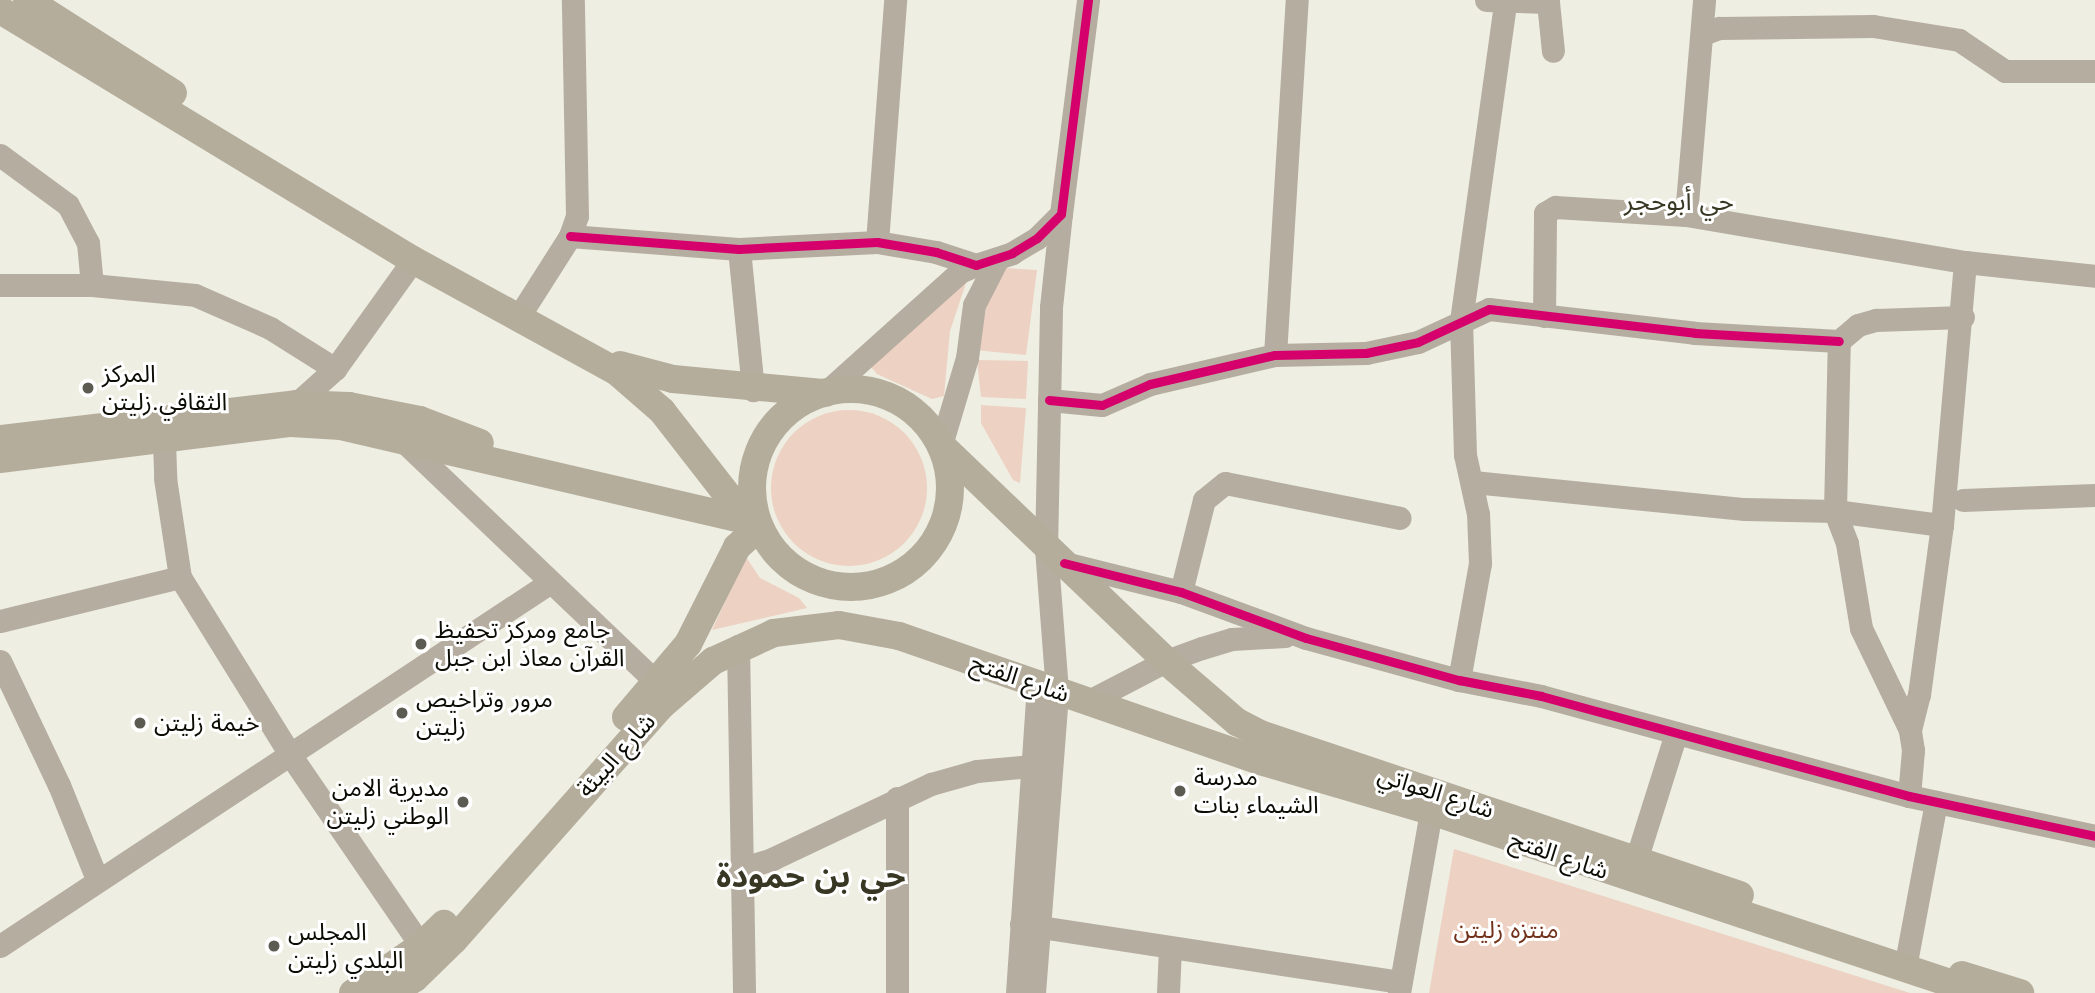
<!DOCTYPE html>
<meta charset="utf-8">
<style>
body{margin:0}
#map{position:relative;width:2095px;height:993px;overflow:hidden;background:#eeeee2;font-family:Jost,"Noto Sans Arabic",sans-serif}
div>[style]{position:absolute}
.green>*{inset:0;background:#edd1c2}
.round{border-radius:50%}
.minor>*{height:23px;margin:-11.5px;padding:0 11.5px;transform-origin:11.5px;border-radius:11.5px;background:#b6ada1}
.major>*{height:28px;margin:-14px;padding:0 14px;transform-origin:14px;border-radius:14px;background:#b5ad9c}
.major>.ring{margin:-14px;padding:0;box-sizing:content-box;background:none;border:28px solid #b5ad9c;border-radius:50%}
.cycleway>*{height:9px;margin:-4.5px;padding:0 4.5px;transform-origin:4.5px;border-radius:4.5px;background:#d6006c}
.dots>*{width:19px;height:19px;translate:-50% -50%;box-sizing:border-box;border:4px solid #fff;border-radius:50%}
span{translate:-50% -50%;white-space:nowrap;text-align:center;line-height:1.15;-webkit-text-stroke:6px #fff;paint-order:stroke}
.poi-label{font-size:24px;color:#0c0c05}
.left{translate:0 -50%;text-align:left}
.right{translate:-100% -50%;text-align:right}
.street-label{font-size:24px;color:#0c0c05}
.park-label{font-size:24px;color:#71311b}
.neighbourhood-label{font-size:26px;color:#383724}
.district-label{font-size:32px;color:#383724;font-weight:700}
</style>
<div id="map">
<div class="green">
<div style="clip-path:polygon(1005px 268px,1037px 270px,1026px 355px,975px 350px,989px 298px)"></div>
<div style="clip-path:polygon(968px 277px,950px 331px,944px 396px,932px 399px,877px 374px,870px 366px)"></div>
<div style="clip-path:polygon(977px 360px,1028px 361px,1026px 399px,981px 397px)"></div>
<div style="clip-path:polygon(981px 405px,1026px 408px,1020px 483px,1013px 480px,981px 423px)"></div>
<div class="round" style="left:771px;top:410px;width:156px;height:156px"></div>
<div style="clip-path:polygon(746px 557px,760px 578px,799px 598px,807px 608px,712px 630px)"></div>
<div style="clip-path:polygon(1454px 849px,1910px 993px,1429px 993px)"></div>
</div>
<div class="minor">
<div style="left:1486px;top:0;width:62px;rotate:1.8deg"></div>
<div style="left:1548px;top:2px;width:49px;rotate:84.2deg"></div>
<div style="left:1703px;top:34px;width:17px;rotate:-21deg"></div>
<div style="left:1719px;top:28px;width:154px;rotate:-0.7deg"></div>
<div style="left:1873px;top:26px;width:87px;rotate:9.2deg"></div>
<div style="left:1959px;top:40px;width:55px;rotate:34deg"></div>
<div style="left:2005px;top:71px;width:90px"></div>
<div style="left:0;top:155px;width:84px;rotate:36.3deg"></div>
<div style="left:68px;top:205px;width:43px;rotate:62.2deg"></div>
<div style="left:88px;top:243px;width:42px;rotate:84.6deg"></div>
<div style="left:1686px;top:215px;width:216px;rotate:-85.2deg"></div>
<div style="left:570px;top:236px;width:169px;rotate:4.4deg"></div>
<div style="left:739px;top:249px;width:138px;rotate:-2.9deg"></div>
<div style="left:877px;top:242px;width:60px;rotate:9.6deg"></div>
<div style="left:936px;top:252px;width:42px;rotate:18deg"></div>
<div style="left:976px;top:265px;width:38px;rotate:-18deg"></div>
<div style="left:1012px;top:253px;width:29px;rotate:-31deg"></div>
<div style="left:1037px;top:238px;width:34px;rotate:-45deg"></div>
<div style="left:1061px;top:214px;width:216px;rotate:-82.8deg"></div>
<div style="left:877px;top:242px;width:243px;rotate:-85.7deg"></div>
<div style="left:739px;top:249px;width:142px;rotate:84.3deg"></div>
<div style="left:0;top:285px;width:92px"></div>
<div style="left:92px;top:285px;width:103px;rotate:5.5deg"></div>
<div style="left:195px;top:295px;width:82px;rotate:23.7deg"></div>
<div style="left:270px;top:328px;width:77px;rotate:32.2deg"></div>
<div style="left:521px;top:313px;width:91px;rotate:-57.5deg"></div>
<div style="left:570px;top:236px;width:21px;rotate:-71deg"></div>
<div style="left:577px;top:216px;width:216px;rotate:-91.1deg"></div>
<div style="left:1544px;top:316px;width:103px;rotate:-89.4deg"></div>
<div style="left:1545px;top:213px;width:12px;rotate:-31deg"></div>
<div style="left:1555px;top:207px;width:131px;rotate:3.5deg"></div>
<div style="left:1686px;top:215px;width:283px;rotate:9.6deg"></div>
<div style="left:1275px;top:355px;width:356px;rotate:-86.5deg"></div>
<div style="left:825px;top:393px;width:181px;rotate:-41.9deg"></div>
<div style="left:960px;top:272px;width:17px;rotate:-24deg"></div>
<div style="left:1049px;top:400px;width:53px;rotate:5.4deg"></div>
<div style="left:1102px;top:405px;width:52px;rotate:-23.6deg"></div>
<div style="left:1150px;top:384px;width:128px;rotate:-13.1deg"></div>
<div style="left:1275px;top:355px;width:91px;rotate:-1.3deg"></div>
<div style="left:1366px;top:353px;width:53px;rotate:-11.9deg"></div>
<div style="left:1418px;top:342px;width:78px;rotate:-24.9deg"></div>
<div style="left:1489px;top:309px;width:207px;rotate:6.6deg"></div>
<div style="left:1695px;top:333px;width:144px;rotate:3.2deg"></div>
<div style="left:296px;top:404px;width:52px;rotate:-41.9deg"></div>
<div style="left:335px;top:369px;width:134px;rotate:-54.4deg"></div>
<div style="left:401px;top:439px;width:352px;rotate:43.6deg"></div>
<div style="left:164px;top:441px;width:37px;rotate:88deg"></div>
<div style="left:165px;top:478px;width:100px;rotate:81.4deg"></div>
<div style="left:180px;top:577px;width:211px;rotate:58.2deg"></div>
<div style="left:291px;top:756px;width:230px;rotate:55.6deg"></div>
<div style="left:941px;top:445px;width:91px;rotate:-73.4deg"></div>
<div style="left:967px;top:358px;width:53px;rotate:-82.5deg"></div>
<div style="left:974px;top:305px;width:51px;rotate:-62.9deg"></div>
<div style="left:1473px;top:482px;width:273px;rotate:5.7deg"></div>
<div style="left:1745px;top:509px;width:90px;rotate:1.3deg"></div>
<div style="left:1835px;top:511px;width:108px;rotate:7.5deg"></div>
<div style="left:1963px;top:500px;width:132px;rotate:-2.2deg"></div>
<div style="left:1064px;top:563px;width:121px;rotate:13.9deg"></div>
<div style="left:1181px;top:592px;width:133px;rotate:20.2deg"></div>
<div style="left:1306px;top:638px;width:159px;rotate:15.4deg"></div>
<div style="left:1459px;top:680px;width:84px;rotate:11deg"></div>
<div style="left:1541px;top:696px;width:381px;rotate:15.2deg"></div>
<div style="left:1909px;top:796px;width:190px;rotate:12.1deg"></div>
<div style="left:1181px;top:592px;width:95px;rotate:-76deg"></div>
<div style="left:1204px;top:500px;width:27px;rotate:-39deg"></div>
<div style="left:1225px;top:483px;width:178px;rotate:11.3deg"></div>
<div style="left:0;top:621px;width:185px;rotate:-13.7deg"></div>
<div style="left:738px;top:646px;width:347px;rotate:89deg"></div>
<div style="left:0;top:661px;width:137px;rotate:64.6deg"></div>
<div style="left:59px;top:785px;width:101px;rotate:68deg"></div>
<div style="left:1459px;top:680px;width:119px;rotate:-79.8deg"></div>
<div style="left:1480px;top:563px;width:49px;rotate:-92.3deg"></div>
<div style="left:1478px;top:514px;width:60px;rotate:-102.4deg"></div>
<div style="left:1465px;top:455px;width:134px;rotate:-91.7deg"></div>
<div style="left:1461px;top:321px;width:321px;rotate:-82.1deg"></div>
<div style="left:1089px;top:701px;width:87px;rotate:-27.5deg"></div>
<div style="left:1166px;top:661px;width:38px;rotate:-20deg"></div>
<div style="left:1202px;top:648px;width:31px;rotate:-17deg"></div>
<div style="left:1232px;top:639px;width:53px;rotate:-3.2deg"></div>
<div style="left:1910px;top:730px;width:36px;rotate:-76deg"></div>
<div style="left:1919px;top:695px;width:172px;rotate:-82.3deg"></div>
<div style="left:1942px;top:525px;width:264px;rotate:-85deg"></div>
<div style="left:1965px;top:262px;width:131px;rotate:6.1deg"></div>
<div style="left:1909px;top:796px;width:46px;rotate:-85deg"></div>
<div style="left:1913px;top:750px;width:20px;rotate:-99deg"></div>
<div style="left:1910px;top:730px;width:113px;rotate:-115.7deg"></div>
<div style="left:1861px;top:628px;width:86px;rotate:-99.4deg"></div>
<div style="left:1847px;top:543px;width:34px;rotate:-111deg"></div>
<div style="left:1835px;top:511px;width:170px;rotate:-88.7deg"></div>
<div style="left:1839px;top:341px;width:25px;rotate:-40deg"></div>
<div style="left:1858px;top:325px;width:19px;rotate:-16deg"></div>
<div style="left:1876px;top:320px;width:87px;rotate:-2deg"></div>
<div style="left:897px;top:798px;width:195px;rotate:90deg"></div>
<div style="left:1637px;top:857px;width:130px;rotate:-72.5deg"></div>
<div style="left:740px;top:869px;width:34px;rotate:-17deg"></div>
<div style="left:772px;top:859px;width:176px;rotate:-25.3deg"></div>
<div style="left:931px;top:784px;width:48px;rotate:-15.8deg"></div>
<div style="left:977px;top:771px;width:54px;rotate:-5.3deg"></div>
<div style="left:1021px;top:924px;width:383px;rotate:8.7deg"></div>
<div style="left:0;top:946px;width:658px;rotate:-33.47deg"></div>
<div style="left:1907px;top:957px;width:158px;rotate:-79.4deg"></div>
<div style="left:1017px;top:993px;width:310px;rotate:-86.1deg"></div>
<div style="left:1034px;top:993px;width:303px;rotate:-85.6deg"></div>
<div style="left:1057px;top:691px;width:142px;rotate:-94.4deg"></div>
<div style="left:1046px;top:549px;width:242px;rotate:-88.8deg"></div>
<div style="left:1051px;top:307px;width:94px;rotate:-83.9deg"></div>
<div style="left:1168px;top:993px;width:45px;rotate:-87.5deg"></div>
<div style="left:1399px;top:993px;width:185px;rotate:-80deg"></div>
</div>
<div class="major">
<div style="left:27px;top:0;width:173px;rotate:32.5deg"></div>
<div style="left:0;top:10px;width:483px;rotate:31.2deg"></div>
<div style="left:413px;top:260px;width:231px;rotate:28.7deg"></div>
<div style="left:616px;top:371px;width:61px;rotate:41deg"></div>
<div style="left:662px;top:411px;width:120px;rotate:52.1deg"></div>
<div style="left:736px;top:506px;width:23px;rotate:31deg"></div>
<div style="left:620px;top:365px;width:55px;rotate:14.8deg"></div>
<div style="left:673px;top:379px;width:153px;rotate:5.3deg"></div>
<div class="ring" style="left:752px;top:389px;width:170px;height:170px"></div>
<div style="left:0;top:439px;width:298px;rotate:-6.7deg"></div>
<div style="left:296px;top:404px;width:53px;rotate:2.2deg"></div>
<div style="left:349px;top:406px;width:72px;rotate:11.2deg"></div>
<div style="left:420px;top:420px;width:64px;rotate:21deg"></div>
<div style="left:941px;top:445px;width:312px;rotate:43.8deg"></div>
<div style="left:1166px;top:661px;width:94px;rotate:40.7deg"></div>
<div style="left:1237px;top:722px;width:29px;rotate:27deg"></div>
<div style="left:1263px;top:735px;width:503px;rotate:18.54deg"></div>
<div style="left:0;top:459px;width:293px;rotate:-7.1deg"></div>
<div style="left:291px;top:423px;width:50px;rotate:3.4deg"></div>
<div style="left:341px;top:426px;width:420px;rotate:13.1deg"></div>
<div style="left:626px;top:717px;width:96px;rotate:-49.7deg"></div>
<div style="left:688px;top:644px;width:109px;rotate:-63.2deg"></div>
<div style="left:737px;top:547px;width:30px;rotate:-42deg"></div>
<div style="left:1962px;top:975px;width:61px;rotate:17.2deg"></div>
<div style="left:353px;top:993px;width:83px;rotate:-34.7deg"></div>
<div style="left:421px;top:946px;width:32px;rotate:-44deg"></div>
<div style="left:391px;top:993px;width:28px;rotate:-32deg"></div>
<div style="left:415px;top:978px;width:54px;rotate:-44.3deg"></div>
<div style="left:454px;top:940px;width:312px;rotate:-48.5deg"></div>
<div style="left:661px;top:706px;width:69px;rotate:-40.9deg"></div>
<div style="left:713px;top:661px;width:67px;rotate:-24.7deg"></div>
<div style="left:774px;top:633px;width:65px;rotate:-7deg"></div>
<div style="left:839px;top:625px;width:61px;rotate:10.4deg"></div>
<div style="left:899px;top:636px;width:382px;rotate:19.1deg"></div>
<div style="left:1260px;top:761px;width:178px;rotate:16.3deg"></div>
<div style="left:1431px;top:811px;width:578px;rotate:18.34deg"></div>
</div>
<div class="cycleway">
<div style="left:570px;top:236px;width:169px;rotate:4.4deg"></div>
<div style="left:739px;top:249px;width:138px;rotate:-2.9deg"></div>
<div style="left:877px;top:242px;width:60px;rotate:9.6deg"></div>
<div style="left:936px;top:252px;width:42px;rotate:18deg"></div>
<div style="left:976px;top:265px;width:38px;rotate:-18deg"></div>
<div style="left:1012px;top:253px;width:29px;rotate:-31deg"></div>
<div style="left:1037px;top:238px;width:34px;rotate:-45deg"></div>
<div style="left:1061px;top:214px;width:216px;rotate:-82.8deg"></div>
<div style="left:1049px;top:400px;width:53px;rotate:5.4deg"></div>
<div style="left:1102px;top:405px;width:52px;rotate:-23.6deg"></div>
<div style="left:1150px;top:384px;width:128px;rotate:-13.1deg"></div>
<div style="left:1275px;top:355px;width:91px;rotate:-1.3deg"></div>
<div style="left:1366px;top:353px;width:53px;rotate:-11.9deg"></div>
<div style="left:1418px;top:342px;width:78px;rotate:-24.9deg"></div>
<div style="left:1489px;top:309px;width:207px;rotate:6.6deg"></div>
<div style="left:1695px;top:333px;width:144px;rotate:3.2deg"></div>
<div style="left:1064px;top:563px;width:121px;rotate:13.9deg"></div>
<div style="left:1181px;top:592px;width:133px;rotate:20.2deg"></div>
<div style="left:1306px;top:638px;width:159px;rotate:15.4deg"></div>
<div style="left:1459px;top:680px;width:84px;rotate:11deg"></div>
<div style="left:1541px;top:696px;width:381px;rotate:15.2deg"></div>
<div style="left:1909px;top:796px;width:190px;rotate:12.1deg"></div>
</div>
<div class="dots">
<div style="left:88px;top:388px;background:#5b5b52"></div>
<div style="left:421px;top:644px;background:#5b5b52"></div>
<div style="left:402px;top:713px;background:#5b5b52"></div>
<div style="left:140px;top:723px;background:#5b5b52"></div>
<div style="left:1180px;top:791px;background:#5b5b52"></div>
<div style="left:463px;top:802px;background:#5b5b52"></div>
<div style="left:274px;top:946px;background:#5b5b52"></div>
</div>
<div class="poi-label">
<span class="left" style="left:102px;top:388px">المركز<br>الثقافي.زليتن</span>
<span class="left" style="left:435px;top:644px">جامع ومركز تحفيظ<br>القرآن معاذ ابن جبل</span>
<span class="left" style="left:416px;top:713px">مرور وتراخيص<br>زليتن</span>
<span class="left" style="left:154px;top:723px">خيمة زليتن</span>
<span class="left" style="left:1194px;top:791px">مدرسة<br>الشيماء بنات</span>
<span class="right" style="left:449px;top:802px">مديرية الامن<br>الوطني زليتن</span>
<span class="left" style="left:288px;top:946px">المجلس<br>البلدي زليتن</span>
</div>
<div class="street-label">
<span style="left:1020px;top:678px;rotate:19deg">شارع الفتح</span>
<span style="left:616px;top:755px;rotate:-48deg">شارع البيئة</span>
<span style="left:1436px;top:792px;rotate:18deg">شارع العواتي</span>
<span style="left:1559px;top:855px;rotate:19deg">شارع الفتح</span>
</div>
<div class="park-label">
<span style="left:1506px;top:930px">منتزه زليتن</span>
</div>
<div class="neighbourhood-label">
<span style="left:1679px;top:202px">حي أبوحجر</span>
</div>
<div class="district-label">
<span style="left:811px;top:876px">حي بن حمودة</span>
</div>
</div>
